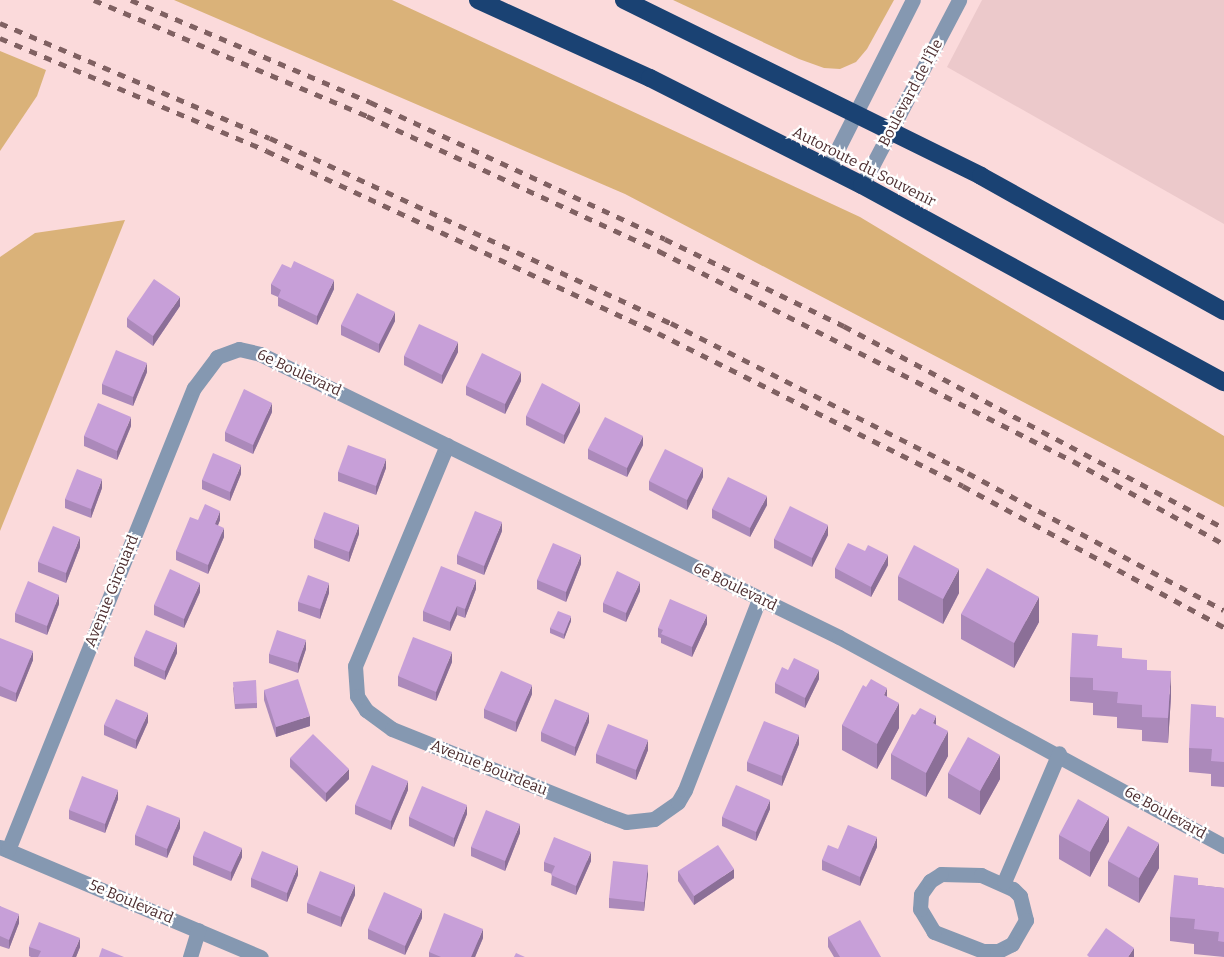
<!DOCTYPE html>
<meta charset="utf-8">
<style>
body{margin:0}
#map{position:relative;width:1224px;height:957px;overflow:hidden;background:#fbdadb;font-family:Bitter,serif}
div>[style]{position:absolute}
.built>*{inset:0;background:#ecc9cb}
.green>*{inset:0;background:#dab279}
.minor>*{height:15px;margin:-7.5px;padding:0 7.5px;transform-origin:7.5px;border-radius:7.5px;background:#8598b1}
.highway>*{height:18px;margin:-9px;padding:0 9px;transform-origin:9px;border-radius:9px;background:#1a4273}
.rail>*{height:4.5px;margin-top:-2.25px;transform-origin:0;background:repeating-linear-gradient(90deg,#806162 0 8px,transparent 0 16px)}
.wall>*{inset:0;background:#ab89ba}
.shaded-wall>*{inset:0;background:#8b6f97}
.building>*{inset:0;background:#c79fd8}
span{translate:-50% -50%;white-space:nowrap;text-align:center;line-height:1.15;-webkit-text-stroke:4.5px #fff;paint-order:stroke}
.street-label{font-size:15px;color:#4c2d2f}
</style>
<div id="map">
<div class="built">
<div style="clip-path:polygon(982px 0,1224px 0,1224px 224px,947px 67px)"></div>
</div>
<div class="green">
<div style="clip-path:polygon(174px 0,392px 0,860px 217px,1224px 436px,1224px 507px,625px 194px)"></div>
<div style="clip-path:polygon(673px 0,894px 0,867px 49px,856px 62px,840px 69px,824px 68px,799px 59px)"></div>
<div style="clip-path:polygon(0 51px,46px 70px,37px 96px,0 151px)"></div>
<div style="clip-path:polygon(125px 220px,0 531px,0 257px,35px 233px)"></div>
</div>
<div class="minor">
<div style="left:828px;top:168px;width:188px;rotate:-63.2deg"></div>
<div style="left:862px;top:185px;width:209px;rotate:-62.3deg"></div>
<div style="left:447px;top:445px;width:239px;rotate:112.6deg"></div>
<div style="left:355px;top:666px;width:30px;rotate:86deg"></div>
<div style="left:357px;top:696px;width:17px;rotate:57deg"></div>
<div style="left:366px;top:710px;width:32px;rotate:36deg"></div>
<div style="left:392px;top:729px;width:232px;rotate:21.8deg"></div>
<div style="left:607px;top:815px;width:20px;rotate:20deg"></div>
<div style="left:626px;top:822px;width:28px;rotate:-6deg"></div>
<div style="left:654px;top:819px;width:29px;rotate:-35deg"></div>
<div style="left:678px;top:802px;width:14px;rotate:-60deg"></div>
<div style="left:685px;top:790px;width:205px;rotate:-68.8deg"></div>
<div style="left:0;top:847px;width:283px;rotate:22.9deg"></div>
<div style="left:8px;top:850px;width:498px;rotate:-68.1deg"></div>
<div style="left:194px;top:388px;width:39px;rotate:-53deg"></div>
<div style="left:217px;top:357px;width:23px;rotate:-20deg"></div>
<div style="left:239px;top:349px;width:22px;rotate:13deg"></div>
<div style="left:260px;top:354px;width:644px;rotate:26.05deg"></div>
<div style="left:839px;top:637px;width:438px;rotate:28.5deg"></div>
<div style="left:941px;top:874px;width:40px;rotate:1.4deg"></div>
<div style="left:981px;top:875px;width:35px;rotate:24deg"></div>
<div style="left:1013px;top:889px;width:10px;rotate:45deg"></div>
<div style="left:1020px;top:896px;width:25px;rotate:76deg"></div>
<div style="left:1026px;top:920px;width:28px;rotate:120deg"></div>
<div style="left:1012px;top:944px;width:16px;rotate:153deg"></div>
<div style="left:998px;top:951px;width:15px;rotate:180deg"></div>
<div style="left:983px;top:951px;width:53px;rotate:-158.8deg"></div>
<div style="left:934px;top:932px;width:27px;rotate:-121deg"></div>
<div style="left:920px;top:909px;width:15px;rotate:-86deg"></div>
<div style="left:921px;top:894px;width:16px;rotate:-55deg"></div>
<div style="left:930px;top:881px;width:13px;rotate:-32deg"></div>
<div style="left:1004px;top:882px;width:140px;rotate:-66.9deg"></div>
<div style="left:190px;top:957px;width:28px;rotate:-73deg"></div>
</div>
<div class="highway">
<div style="left:478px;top:0;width:189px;rotate:24.4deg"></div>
<div style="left:650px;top:78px;width:237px;rotate:26.8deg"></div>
<div style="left:862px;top:185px;width:412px;rotate:28.6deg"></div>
<div style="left:624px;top:0;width:398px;rotate:26.2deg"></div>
<div style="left:981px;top:176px;width:278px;rotate:29.1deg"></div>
</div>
<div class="rail">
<div style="left:94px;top:0;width:297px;rotate:23deg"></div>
<div style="left:367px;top:116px;width:322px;rotate:24.8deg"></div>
<div style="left:659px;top:251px;width:464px;rotate:26.9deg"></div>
<div style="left:1073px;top:461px;width:172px;rotate:28.8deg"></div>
<div style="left:131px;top:0;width:260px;rotate:23.1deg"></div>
<div style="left:370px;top:102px;width:325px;rotate:24.9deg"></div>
<div style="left:665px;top:239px;width:199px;rotate:25.9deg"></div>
<div style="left:844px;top:326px;width:430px;rotate:28deg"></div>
<div style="left:0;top:23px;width:293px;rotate:23.1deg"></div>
<div style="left:270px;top:138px;width:442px;rotate:24.8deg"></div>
<div style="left:671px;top:323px;width:333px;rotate:26.8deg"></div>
<div style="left:968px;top:473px;width:290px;rotate:28.2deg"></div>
<div style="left:0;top:38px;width:290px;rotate:22.9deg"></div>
<div style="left:267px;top:151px;width:431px;rotate:25deg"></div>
<div style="left:658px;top:333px;width:341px;rotate:26.6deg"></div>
<div style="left:963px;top:486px;width:297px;rotate:28.4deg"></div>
</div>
<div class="wall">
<div style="clip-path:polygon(271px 284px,334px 289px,317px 325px,278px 306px,278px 297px,271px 294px)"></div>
<div style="clip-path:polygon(180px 306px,153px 346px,127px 327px,127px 318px)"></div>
<div style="clip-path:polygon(395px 321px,379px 353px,341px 335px,341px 325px)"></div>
<div style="clip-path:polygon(458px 352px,442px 384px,404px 365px,404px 356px)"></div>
<div style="clip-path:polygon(147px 372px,133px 406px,102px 394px,102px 384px)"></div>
<div style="clip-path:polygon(521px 381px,505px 414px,466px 395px,466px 386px)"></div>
<div style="clip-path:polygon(272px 412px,253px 454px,225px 441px,225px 432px)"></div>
<div style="clip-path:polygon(580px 412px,564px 444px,526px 425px,526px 416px)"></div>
<div style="clip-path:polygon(131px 426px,117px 460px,84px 446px,84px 436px)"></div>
<div style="clip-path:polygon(643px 445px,627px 477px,588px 459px,588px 449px)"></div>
<div style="clip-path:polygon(386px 468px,376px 495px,338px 481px,338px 472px)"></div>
<div style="clip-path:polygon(241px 474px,230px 501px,202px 489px,202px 480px)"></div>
<div style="clip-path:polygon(703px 477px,687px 510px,649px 490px,649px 481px)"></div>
<div style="clip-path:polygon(102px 488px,91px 518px,65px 508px,65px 499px)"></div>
<div style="clip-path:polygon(767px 505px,750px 537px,712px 518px,712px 509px)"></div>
<div style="clip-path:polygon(198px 520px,220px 520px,218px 525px,224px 537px,208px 574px,176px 560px,176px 551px)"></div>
<div style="clip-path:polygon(502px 531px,484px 575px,457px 564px,457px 555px)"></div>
<div style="clip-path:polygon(359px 534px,349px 562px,314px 548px,314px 539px)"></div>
<div style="clip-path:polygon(828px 535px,812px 567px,774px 548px,774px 539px)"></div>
<div style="clip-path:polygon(80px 547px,66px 583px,38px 572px,38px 562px)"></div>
<div style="clip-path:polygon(581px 564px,566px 602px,537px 589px,537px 580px)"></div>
<div style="clip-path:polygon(888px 565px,871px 597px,835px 578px,835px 568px)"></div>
<div style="clip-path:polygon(898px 576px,959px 593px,943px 624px,898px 600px)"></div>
<div style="clip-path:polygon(476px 589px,465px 618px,457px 615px,450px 631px,423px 621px,423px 611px)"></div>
<div style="clip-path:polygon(640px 591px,626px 622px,603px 612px,603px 603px)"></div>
<div style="clip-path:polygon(200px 592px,184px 628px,154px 615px,154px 605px)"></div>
<div style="clip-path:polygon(329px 593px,320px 619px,298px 611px,298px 602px)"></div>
<div style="clip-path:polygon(59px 604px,47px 635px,15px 622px,15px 613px)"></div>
<div style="clip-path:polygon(961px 614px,1039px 622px,1014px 668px,961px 639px)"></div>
<div style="clip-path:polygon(571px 621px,564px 639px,550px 633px,550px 628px)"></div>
<div style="clip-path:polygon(707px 624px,692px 657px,661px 643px,661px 638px,658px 637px,658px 628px)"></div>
<div style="clip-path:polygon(0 639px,33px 660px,16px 702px,0 696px)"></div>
<div style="clip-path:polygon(1098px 646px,1147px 670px,1171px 696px,1168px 743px,1142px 741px,1142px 730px,1117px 728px,1117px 717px,1093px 715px,1093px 703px,1070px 701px,1070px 677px)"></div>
<div style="clip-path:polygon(306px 649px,298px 673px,269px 663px,269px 654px)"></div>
<div style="clip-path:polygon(177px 653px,165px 680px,134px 666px,134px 657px)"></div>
<div style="clip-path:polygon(452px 662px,436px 701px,398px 686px,398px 676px)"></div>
<div style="clip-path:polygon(788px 670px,819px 679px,805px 708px,775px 693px,775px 683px)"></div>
<div style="clip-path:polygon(233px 687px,257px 703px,257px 708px,235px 709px)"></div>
<div style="clip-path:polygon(264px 690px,310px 726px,276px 737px,264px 700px)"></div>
<div style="clip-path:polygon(532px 694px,516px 732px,484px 718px,484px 709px)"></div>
<div style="clip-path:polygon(887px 697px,899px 728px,877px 769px,842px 750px,842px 725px)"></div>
<div style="clip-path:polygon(1216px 717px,1224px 718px,1224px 787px,1211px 786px,1211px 774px,1189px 772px,1189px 748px)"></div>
<div style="clip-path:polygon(148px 722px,136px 749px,104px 735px,104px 725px)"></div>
<div style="clip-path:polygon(589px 722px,575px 756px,541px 741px,541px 732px)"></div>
<div style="clip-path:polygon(936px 725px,948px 756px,926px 797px,891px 779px,891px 754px)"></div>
<div style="clip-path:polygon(799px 744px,782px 786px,747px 771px,747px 762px)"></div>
<div style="clip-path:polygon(648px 750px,636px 780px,596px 763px,596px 754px)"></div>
<div style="clip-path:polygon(290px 758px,349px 779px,326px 802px,290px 767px)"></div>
<div style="clip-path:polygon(948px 773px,1000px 779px,980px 815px,948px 798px)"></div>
<div style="clip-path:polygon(408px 790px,391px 830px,355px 814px,355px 805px)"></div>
<div style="clip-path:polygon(118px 799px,105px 833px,69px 819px,69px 810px)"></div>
<div style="clip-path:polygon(770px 809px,756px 841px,722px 826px,722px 817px)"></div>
<div style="clip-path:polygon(467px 814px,454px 847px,409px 826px,409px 817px)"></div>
<div style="clip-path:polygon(180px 828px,167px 858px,135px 845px,135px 835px)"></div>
<div style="clip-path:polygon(520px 833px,505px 871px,471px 856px,471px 847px)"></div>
<div style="clip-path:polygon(1059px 835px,1109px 841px,1090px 877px,1059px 859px)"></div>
<div style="clip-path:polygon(877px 847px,860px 886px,822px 870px,822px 860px,838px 849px)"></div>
<div style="clip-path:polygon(193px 856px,242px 857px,231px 881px,193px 865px)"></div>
<div style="clip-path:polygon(591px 861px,576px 895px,551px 885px,552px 874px,544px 871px,544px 862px)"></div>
<div style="clip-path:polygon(1108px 861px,1159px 868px,1139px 903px,1108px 886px)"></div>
<div style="clip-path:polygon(678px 871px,734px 878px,694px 905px,678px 881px)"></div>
<div style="clip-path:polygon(648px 874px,644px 911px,609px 908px,609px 898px)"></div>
<div style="clip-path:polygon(298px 875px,287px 902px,251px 887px,251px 878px)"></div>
<div style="clip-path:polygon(1198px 885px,1224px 888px,1224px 957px,1194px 954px,1194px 944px,1170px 941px,1170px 917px)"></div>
<div style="clip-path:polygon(355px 895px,341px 927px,307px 913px,307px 903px)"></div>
<div style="clip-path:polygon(0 906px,19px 923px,9px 949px,0 946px)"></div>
<div style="clip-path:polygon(422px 918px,405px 955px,368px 939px,368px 929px)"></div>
<div style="clip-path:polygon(828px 937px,881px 957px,834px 957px,828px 947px)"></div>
<div style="clip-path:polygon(483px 938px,475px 957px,429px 957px,429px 952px)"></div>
<div style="clip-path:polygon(29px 947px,80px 947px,76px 957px,31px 957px,29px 956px)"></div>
</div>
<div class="shaded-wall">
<div style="clip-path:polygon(334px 280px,334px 289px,317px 325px,317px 316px)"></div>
<div style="clip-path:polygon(180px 297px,180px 306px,153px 346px,153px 336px)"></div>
<div style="clip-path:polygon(395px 312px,395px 321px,379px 353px,379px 344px)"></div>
<div style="clip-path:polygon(458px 342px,458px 352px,442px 384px,442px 375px)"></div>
<div style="clip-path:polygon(147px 363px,147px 372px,133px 406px,133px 397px)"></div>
<div style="clip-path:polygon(521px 372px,521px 381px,505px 414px,505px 404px)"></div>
<div style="clip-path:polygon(272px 403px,272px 412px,253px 454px,253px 445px)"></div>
<div style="clip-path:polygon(580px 403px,580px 412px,564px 444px,564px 435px)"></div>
<div style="clip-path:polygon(131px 417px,131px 426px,117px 460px,117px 451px)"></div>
<div style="clip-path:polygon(643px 436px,643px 445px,627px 477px,627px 468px)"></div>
<div style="clip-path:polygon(386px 459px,386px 468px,376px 495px,376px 486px)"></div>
<div style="clip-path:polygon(241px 465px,241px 474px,230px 501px,230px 492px)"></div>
<div style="clip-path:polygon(703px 468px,703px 477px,687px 510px,687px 500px)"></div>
<div style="clip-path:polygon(102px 479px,102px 488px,91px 518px,91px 509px)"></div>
<div style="clip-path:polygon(767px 496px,767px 505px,750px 537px,750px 528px)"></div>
<div style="clip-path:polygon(220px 511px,220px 520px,215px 533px,215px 524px)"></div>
<div style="clip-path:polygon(502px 522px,502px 531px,484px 575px,484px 566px)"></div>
<div style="clip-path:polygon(359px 525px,359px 534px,349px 562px,349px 552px)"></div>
<div style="clip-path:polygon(828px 525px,828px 535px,812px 567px,812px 558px)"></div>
<div style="clip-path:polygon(224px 528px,224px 537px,208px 574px,208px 565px)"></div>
<div style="clip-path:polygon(80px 537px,80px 547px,66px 583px,66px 573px)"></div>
<div style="clip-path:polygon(581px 555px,581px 564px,566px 602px,566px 592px)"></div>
<div style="clip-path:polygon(888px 555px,888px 565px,871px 597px,871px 587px)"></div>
<div style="clip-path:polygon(959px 569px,959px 593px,943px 624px,943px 599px)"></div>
<div style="clip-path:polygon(476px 580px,476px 589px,465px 618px,465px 609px)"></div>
<div style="clip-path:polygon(640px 582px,640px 591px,626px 622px,626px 613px)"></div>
<div style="clip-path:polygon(200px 583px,200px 592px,184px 628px,184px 619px)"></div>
<div style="clip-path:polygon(329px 583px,329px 593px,320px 619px,320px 609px)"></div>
<div style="clip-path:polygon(59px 595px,59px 604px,47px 635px,47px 626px)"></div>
<div style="clip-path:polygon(1039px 597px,1039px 622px,1014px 668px,1014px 643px)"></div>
<div style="clip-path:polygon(457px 606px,457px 615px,450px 631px,450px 622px)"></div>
<div style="clip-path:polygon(707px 615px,707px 624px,692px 657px,692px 647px)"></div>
<div style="clip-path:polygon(571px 616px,571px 621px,564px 639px,564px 634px)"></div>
<div style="clip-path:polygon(306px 640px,306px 649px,298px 673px,298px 663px)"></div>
<div style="clip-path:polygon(177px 643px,177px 653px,165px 680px,165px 671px)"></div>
<div style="clip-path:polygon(33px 651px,33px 660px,16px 702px,16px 693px)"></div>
<div style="clip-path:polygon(452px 652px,452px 662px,436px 701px,436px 692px)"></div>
<div style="clip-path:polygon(819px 670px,819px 679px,805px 708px,805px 698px)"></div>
<div style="clip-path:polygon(1171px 671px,1171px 696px,1168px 743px,1168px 718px)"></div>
<div style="clip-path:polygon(532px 685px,532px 694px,516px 732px,516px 722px)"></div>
<div style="clip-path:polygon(887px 688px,887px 713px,884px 695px)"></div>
<div style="clip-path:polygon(899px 703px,899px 728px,877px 769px,877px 744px)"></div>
<div style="clip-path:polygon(148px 713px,148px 722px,136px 749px,136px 740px)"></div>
<div style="clip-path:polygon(589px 713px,589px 722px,575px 756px,575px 747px)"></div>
<div style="clip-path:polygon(310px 716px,310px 726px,276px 737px,276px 727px)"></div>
<div style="clip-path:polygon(936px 716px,936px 741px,933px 723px)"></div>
<div style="clip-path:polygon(948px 731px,948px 756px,926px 797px,926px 773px)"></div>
<div style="clip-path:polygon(799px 735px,799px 744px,782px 786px,782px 776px)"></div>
<div style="clip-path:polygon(648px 740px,648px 750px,636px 780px,636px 770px)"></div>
<div style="clip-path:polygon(1000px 755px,1000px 779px,980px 815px,980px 791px)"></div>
<div style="clip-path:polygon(349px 769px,349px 779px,326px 802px,326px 793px)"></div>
<div style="clip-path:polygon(408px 781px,408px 790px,391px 830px,391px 821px)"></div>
<div style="clip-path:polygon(118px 790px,118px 799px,105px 833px,105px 824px)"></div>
<div style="clip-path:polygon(770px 800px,770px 809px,756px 841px,756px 832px)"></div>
<div style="clip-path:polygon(467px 805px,467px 814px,454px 847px,454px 838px)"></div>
<div style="clip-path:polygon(1109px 817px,1109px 841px,1090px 877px,1090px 852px)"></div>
<div style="clip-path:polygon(180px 818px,180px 828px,167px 858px,167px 849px)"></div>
<div style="clip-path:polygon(520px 824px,520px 833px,505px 871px,505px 861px)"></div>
<div style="clip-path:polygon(877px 837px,877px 847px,860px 886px,860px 877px)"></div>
<div style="clip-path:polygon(1159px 843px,1159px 868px,1139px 903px,1139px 878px)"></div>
<div style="clip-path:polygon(242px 848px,242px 857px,231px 881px,231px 872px)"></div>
<div style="clip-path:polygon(591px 852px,591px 861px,576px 895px,576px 886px)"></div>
<div style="clip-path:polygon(648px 865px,648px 874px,644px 911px,644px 902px)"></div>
<div style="clip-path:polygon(298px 866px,298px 875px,287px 902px,287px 893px)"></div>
<div style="clip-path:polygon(734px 869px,734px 878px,694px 905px,694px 896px)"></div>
<div style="clip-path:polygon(355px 885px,355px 895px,341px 927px,341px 917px)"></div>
<div style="clip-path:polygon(422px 909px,422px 918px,405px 955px,405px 946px)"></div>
<div style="clip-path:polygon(19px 914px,19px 923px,9px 949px,9px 940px)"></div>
<div style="clip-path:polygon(483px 929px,483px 938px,475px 957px,471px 957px)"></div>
<div style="clip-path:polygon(80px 938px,80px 947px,76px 957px,72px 957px)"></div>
<div style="clip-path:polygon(1134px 948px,1134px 957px,1128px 957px)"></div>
</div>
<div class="building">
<div style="clip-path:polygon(294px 261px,334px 280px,317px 316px,278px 297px,281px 290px,271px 284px,282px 264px,291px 268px)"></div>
<div style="clip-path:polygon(154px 279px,180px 297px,153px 336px,127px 318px)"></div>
<div style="clip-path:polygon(357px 293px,395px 312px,379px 344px,341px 325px)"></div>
<div style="clip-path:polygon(419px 324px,458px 342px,442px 375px,404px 356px)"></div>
<div style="clip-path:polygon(116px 350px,147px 363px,133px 397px,102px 384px)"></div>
<div style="clip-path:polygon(482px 353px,521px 372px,505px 404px,466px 386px)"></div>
<div style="clip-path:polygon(542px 383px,580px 403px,564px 435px,526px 416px)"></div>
<div style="clip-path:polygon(244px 389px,272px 403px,253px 445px,225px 432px)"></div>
<div style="clip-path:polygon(98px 403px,131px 417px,117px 451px,84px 436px)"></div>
<div style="clip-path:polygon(605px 417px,643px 436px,627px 468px,588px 449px)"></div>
<div style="clip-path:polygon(348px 445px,386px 459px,376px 486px,338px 472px)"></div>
<div style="clip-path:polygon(665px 449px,703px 468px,687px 500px,649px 481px)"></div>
<div style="clip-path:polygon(213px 453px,241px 465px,230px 492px,202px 480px)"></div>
<div style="clip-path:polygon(77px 469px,102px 479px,91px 509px,65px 499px)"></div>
<div style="clip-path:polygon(728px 477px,767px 496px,750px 528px,712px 509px)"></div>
<div style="clip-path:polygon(205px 504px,220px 511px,215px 524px,224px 528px,208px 565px,176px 551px,190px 517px,198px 520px)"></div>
<div style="clip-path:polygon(790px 506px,828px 525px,812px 558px,774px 539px)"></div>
<div style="clip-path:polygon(475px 511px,502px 522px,484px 566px,457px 555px)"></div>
<div style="clip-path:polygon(324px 512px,359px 525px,349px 552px,314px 539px)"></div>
<div style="clip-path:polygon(53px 526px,80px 537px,66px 573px,38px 562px)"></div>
<div style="clip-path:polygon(553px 543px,581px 555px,566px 592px,537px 580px)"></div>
<div style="clip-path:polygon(848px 543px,865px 551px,868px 545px,888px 555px,871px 587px,835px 568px)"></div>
<div style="clip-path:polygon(914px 545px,959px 569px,943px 599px,898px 576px)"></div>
<div style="clip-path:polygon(441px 566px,476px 580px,465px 609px,457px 606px,450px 622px,423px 611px)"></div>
<div style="clip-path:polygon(987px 568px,1039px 597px,1014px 643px,961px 614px)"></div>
<div style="clip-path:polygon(170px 569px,200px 583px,184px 619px,154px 605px)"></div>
<div style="clip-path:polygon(617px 571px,640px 582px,626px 613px,603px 603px)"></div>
<div style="clip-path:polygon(308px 575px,329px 583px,320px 609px,298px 602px)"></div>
<div style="clip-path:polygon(28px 581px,59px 595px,47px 626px,15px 613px)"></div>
<div style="clip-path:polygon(670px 599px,707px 615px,692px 647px,661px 634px,663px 630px,658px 628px)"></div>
<div style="clip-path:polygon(558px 611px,571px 616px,564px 634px,550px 628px)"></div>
<div style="clip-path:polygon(146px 630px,177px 643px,165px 671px,134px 657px)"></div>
<div style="clip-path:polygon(277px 630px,306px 640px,298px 663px,269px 654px)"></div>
<div style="clip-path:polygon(1072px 633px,1098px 635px,1097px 646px,1122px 648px,1122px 658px,1147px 660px,1147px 670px,1171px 671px,1168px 718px,1142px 717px,1142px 705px,1117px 703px,1118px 692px,1093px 690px,1093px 678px,1070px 677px)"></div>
<div style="clip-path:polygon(413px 637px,452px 652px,436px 692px,398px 676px)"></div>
<div style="clip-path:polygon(0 638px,33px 651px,16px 693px,0 686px)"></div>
<div style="clip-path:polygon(794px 658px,819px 670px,805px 698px,775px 683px,782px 667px,788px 670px)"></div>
<div style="clip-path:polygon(501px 671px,532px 685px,516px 722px,484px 709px)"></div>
<div style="clip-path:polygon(298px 679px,310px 716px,276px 727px,264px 690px)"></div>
<div style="clip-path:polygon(871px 679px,887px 688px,884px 695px,899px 703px,877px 744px,842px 725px,863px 685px,866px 687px)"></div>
<div style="clip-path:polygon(256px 680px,257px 703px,235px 704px,233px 682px)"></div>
<div style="clip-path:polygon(116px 699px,148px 713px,136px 740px,104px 725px)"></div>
<div style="clip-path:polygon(555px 699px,589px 713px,575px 747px,541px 732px)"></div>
<div style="clip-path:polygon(1191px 704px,1216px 706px,1216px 717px,1224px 718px,1224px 762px,1211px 761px,1212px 749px,1189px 748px)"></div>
<div style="clip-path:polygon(920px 708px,936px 716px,933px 723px,948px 731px,926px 773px,891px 754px,912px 714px,915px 715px)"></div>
<div style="clip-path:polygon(764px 721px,799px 735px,782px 776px,747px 762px)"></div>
<div style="clip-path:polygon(608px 724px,648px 740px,636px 770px,596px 754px)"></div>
<div style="clip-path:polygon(313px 734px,349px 769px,326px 793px,290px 758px)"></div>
<div style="clip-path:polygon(968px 737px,1000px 755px,980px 791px,948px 773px)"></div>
<div style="clip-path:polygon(372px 765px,408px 781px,391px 821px,355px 805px)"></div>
<div style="clip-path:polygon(82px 776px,118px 790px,105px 824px,69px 810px)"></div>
<div style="clip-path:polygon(736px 785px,770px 800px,756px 832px,722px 817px)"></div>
<div style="clip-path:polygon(422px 786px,467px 805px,454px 838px,409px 817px)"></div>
<div style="clip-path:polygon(1078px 799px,1109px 817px,1090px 852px,1059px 835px)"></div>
<div style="clip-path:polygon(147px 805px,180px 818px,167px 849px,135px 835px)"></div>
<div style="clip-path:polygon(486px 810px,520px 824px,505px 861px,471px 847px)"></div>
<div style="clip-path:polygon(848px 825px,877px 837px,860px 877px,822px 860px,828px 845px,838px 849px)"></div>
<div style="clip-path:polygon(1128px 826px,1159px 843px,1139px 878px,1108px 861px)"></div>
<div style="clip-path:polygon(204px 831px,242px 848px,231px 872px,193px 856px)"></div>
<div style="clip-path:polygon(554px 837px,591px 852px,576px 886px,551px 875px,555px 866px,544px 862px)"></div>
<div style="clip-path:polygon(718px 845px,734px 869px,694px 896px,678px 871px)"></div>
<div style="clip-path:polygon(262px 851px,298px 866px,287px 893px,251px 878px)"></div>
<div style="clip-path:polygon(613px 861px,648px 865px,644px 902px,609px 898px)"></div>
<div style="clip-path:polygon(320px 871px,355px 885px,341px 917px,307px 903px)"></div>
<div style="clip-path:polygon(1174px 875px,1198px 878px,1198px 885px,1224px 888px,1224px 942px,1218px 941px,1219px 932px,1194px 929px,1195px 919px,1170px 917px)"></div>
<div style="clip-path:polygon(384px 892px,422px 909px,405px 946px,368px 929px)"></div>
<div style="clip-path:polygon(0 906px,19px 914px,9px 940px,0 936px)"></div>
<div style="clip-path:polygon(444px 913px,483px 929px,471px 957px,441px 957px,429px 952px)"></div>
<div style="clip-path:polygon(860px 920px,881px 957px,840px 957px,828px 937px)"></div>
<div style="clip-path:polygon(39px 922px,80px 938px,72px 957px,38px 957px,41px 951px,29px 947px)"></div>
<div style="clip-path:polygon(1106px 928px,1134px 948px,1128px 957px,1089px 957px,1087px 955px)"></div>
<div style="clip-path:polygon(102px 948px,124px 957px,99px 957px)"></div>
<div style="clip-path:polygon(516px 953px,525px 957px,514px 957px)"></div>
</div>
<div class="street-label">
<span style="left:911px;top:93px;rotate:-62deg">Boulevard de l'Île</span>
<span style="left:864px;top:167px;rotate:27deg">Autoroute du Souvenir</span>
<span style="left:299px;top:373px;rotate:25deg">6e Boulevard</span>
<span style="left:735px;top:587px;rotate:26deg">6e Boulevard</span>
<span style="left:112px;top:591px;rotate:-68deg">Avenue Girouard</span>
<span style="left:489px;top:768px;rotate:22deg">Avenue Bourdeau</span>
<span style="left:1165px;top:813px;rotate:29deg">6e Boulevard</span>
<span style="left:131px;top:902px;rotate:23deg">5e Boulevard</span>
</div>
</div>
